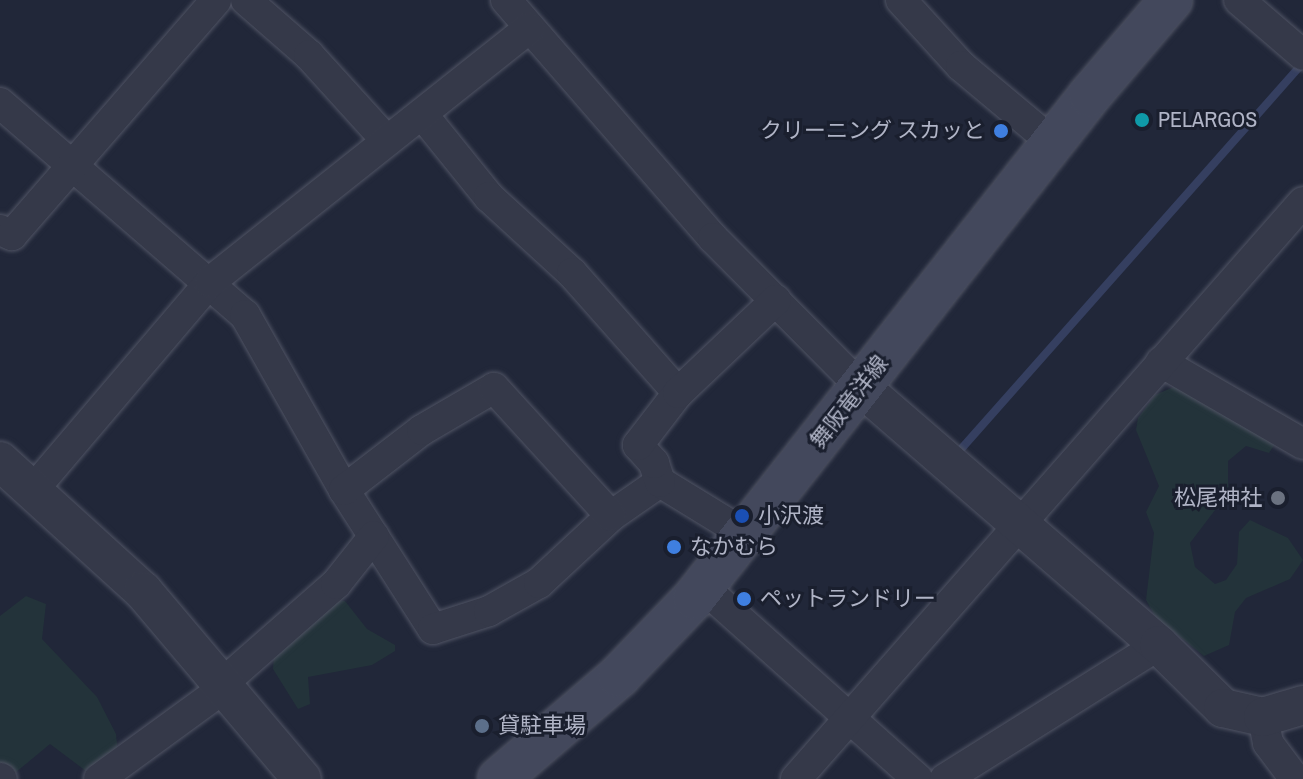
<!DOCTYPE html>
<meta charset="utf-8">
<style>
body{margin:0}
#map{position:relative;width:1303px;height:779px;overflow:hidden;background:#212739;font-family:"Archivo Narrow","Noto Sans JP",sans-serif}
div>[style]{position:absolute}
.green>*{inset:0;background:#23333a}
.stream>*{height:8px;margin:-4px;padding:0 4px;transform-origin:4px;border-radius:4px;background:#353f60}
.roads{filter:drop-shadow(0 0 2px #505464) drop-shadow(0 0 2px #505464)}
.minor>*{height:30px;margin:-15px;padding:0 15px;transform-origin:15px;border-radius:15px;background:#353949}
.tertiary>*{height:38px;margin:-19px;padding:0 19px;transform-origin:19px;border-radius:19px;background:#353949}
.secondary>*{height:42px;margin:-21px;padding:0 21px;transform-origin:21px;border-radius:21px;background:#43485c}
.dots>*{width:22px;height:22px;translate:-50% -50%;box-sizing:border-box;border:4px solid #1a1f2e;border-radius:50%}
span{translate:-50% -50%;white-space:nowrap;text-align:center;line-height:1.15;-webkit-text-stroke:6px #1a1f2e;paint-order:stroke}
.poi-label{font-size:22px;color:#b0b4c6}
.left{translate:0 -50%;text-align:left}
.right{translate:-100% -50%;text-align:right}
.street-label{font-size:22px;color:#b0b4c6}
</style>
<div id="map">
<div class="green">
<div style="clip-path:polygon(1176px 386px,1277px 441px,1269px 453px,1246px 446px,1228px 461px,1228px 493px,1190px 543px,1195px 567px,1215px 584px,1226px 580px,1237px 564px,1239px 532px,1250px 520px,1288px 538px,1303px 560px,1290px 579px,1246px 598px,1235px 612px,1229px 645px,1204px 656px,1156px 618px,1146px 600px,1154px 533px,1146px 512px,1159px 486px,1136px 430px,1138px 418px,1155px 395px)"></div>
<div style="clip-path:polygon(26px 596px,46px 604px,42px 639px,97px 697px,116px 734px,118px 754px,90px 774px,50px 744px,15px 773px,0 770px,0 616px)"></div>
<div style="clip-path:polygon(337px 600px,345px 601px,367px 629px,395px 645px,395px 651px,372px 665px,308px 677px,310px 704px,298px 709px,273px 669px,274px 654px)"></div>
</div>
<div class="stream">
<div style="left:962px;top:448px;width:513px;rotate:-48.48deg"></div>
</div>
<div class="roads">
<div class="minor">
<div style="left:246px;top:0;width:84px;rotate:41.1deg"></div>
<div style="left:309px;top:55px;width:116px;rotate:47.8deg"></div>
<div style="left:506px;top:0;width:315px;rotate:49deg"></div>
<div style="left:713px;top:238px;width:210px;rotate:45.2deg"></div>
<div style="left:901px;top:0;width:89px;rotate:47.7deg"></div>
<div style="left:961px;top:66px;width:120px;rotate:39.9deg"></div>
<div style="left:1239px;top:0;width:84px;rotate:40.7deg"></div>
<div style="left:0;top:103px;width:324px;rotate:40.9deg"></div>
<div style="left:245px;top:315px;width:201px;rotate:60.5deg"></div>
<div style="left:344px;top:490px;width:165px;rotate:57.4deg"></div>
<div style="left:433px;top:629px;width:59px;rotate:-17.8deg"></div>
<div style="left:489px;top:611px;width:57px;rotate:-29.2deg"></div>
<div style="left:539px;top:583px;width:98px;rotate:-42.9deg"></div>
<div style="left:611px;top:516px;width:60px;rotate:-34.8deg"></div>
<div style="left:660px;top:482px;width:100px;rotate:31.5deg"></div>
<div style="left:422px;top:114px;width:107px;rotate:51.1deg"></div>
<div style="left:489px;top:197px;width:113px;rotate:42.5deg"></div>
<div style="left:572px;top:273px;width:160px;rotate:48.5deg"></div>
<div style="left:0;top:230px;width:13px;rotate:23deg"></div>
<div style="left:12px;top:235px;width:311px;rotate:-49deg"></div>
<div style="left:1161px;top:362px;width:164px;rotate:30deg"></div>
<div style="left:660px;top:482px;width:20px;rotate:-108deg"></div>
<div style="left:654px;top:463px;width:24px;rotate:-132deg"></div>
<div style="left:638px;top:445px;width:66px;rotate:-52.4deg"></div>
<div style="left:678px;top:393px;width:135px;rotate:-43.5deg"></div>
<div style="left:33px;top:490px;width:273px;rotate:-49.6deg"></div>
<div style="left:210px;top:282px;width:408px;rotate:-38.5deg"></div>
<div style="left:344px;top:490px;width:98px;rotate:-37.6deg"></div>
<div style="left:422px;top:430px;width:83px;rotate:-30.3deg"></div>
<div style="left:494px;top:388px;width:173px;rotate:47.6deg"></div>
<div style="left:703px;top:587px;width:288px;rotate:41.8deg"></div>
<div style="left:222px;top:684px;width:152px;rotate:-41.3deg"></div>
<div style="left:336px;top:584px;width:61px;rotate:-51.6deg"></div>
<div style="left:1263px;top:717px;width:26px;rotate:79deg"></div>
<div style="left:1268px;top:743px;width:45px;rotate:53.1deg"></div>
<div style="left:0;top:778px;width:2px;rotate:27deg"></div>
<div style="left:99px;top:779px;width:156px;rotate:-36.1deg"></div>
<div style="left:796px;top:779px;width:768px;rotate:-48.69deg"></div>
<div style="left:945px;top:779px;width:252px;rotate:-32.1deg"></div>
</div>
<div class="tertiary">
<div style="left:861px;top:387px;width:394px;rotate:40.9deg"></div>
<div style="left:1159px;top:645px;width:90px;rotate:44.5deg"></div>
<div style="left:1223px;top:708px;width:41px;rotate:12.7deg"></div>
<div style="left:1263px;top:717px;width:42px;rotate:-16.7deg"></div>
<div style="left:0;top:461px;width:193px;rotate:42.3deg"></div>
<div style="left:143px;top:591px;width:246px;rotate:49.8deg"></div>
</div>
<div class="secondary">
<div style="left:499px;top:779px;width:158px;rotate:-40.6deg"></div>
<div style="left:619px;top:676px;width:108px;rotate:-46.1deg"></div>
<div style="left:694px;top:598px;width:640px;rotate:-51.79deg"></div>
<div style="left:1090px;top:95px;width:125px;rotate:-49.5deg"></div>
</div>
</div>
<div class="dots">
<div style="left:1142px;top:120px;background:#0f9aa8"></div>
<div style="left:1001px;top:131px;background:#3f7fe0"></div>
<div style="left:1278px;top:498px;background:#6b7280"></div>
<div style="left:742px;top:516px;background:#1a4fb4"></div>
<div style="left:674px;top:547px;background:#3f7fe0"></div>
<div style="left:744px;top:599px;background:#3f7fe0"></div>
<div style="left:482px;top:726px;background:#5c6f8a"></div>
</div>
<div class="poi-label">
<span class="left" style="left:1158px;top:120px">PELARGOS</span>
<span class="right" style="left:985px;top:131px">クリーニング スカッと</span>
<span class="right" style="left:1262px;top:498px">松尾神社</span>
<span class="left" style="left:758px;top:516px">小沢渡</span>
<span class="left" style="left:690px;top:547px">なかむら</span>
<span class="left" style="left:760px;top:599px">ペットランドリー</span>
<span class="left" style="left:498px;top:726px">貸駐車場</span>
</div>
<div class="street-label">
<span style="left:849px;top:402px;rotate:-52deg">舞阪竜洋線</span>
</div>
</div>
